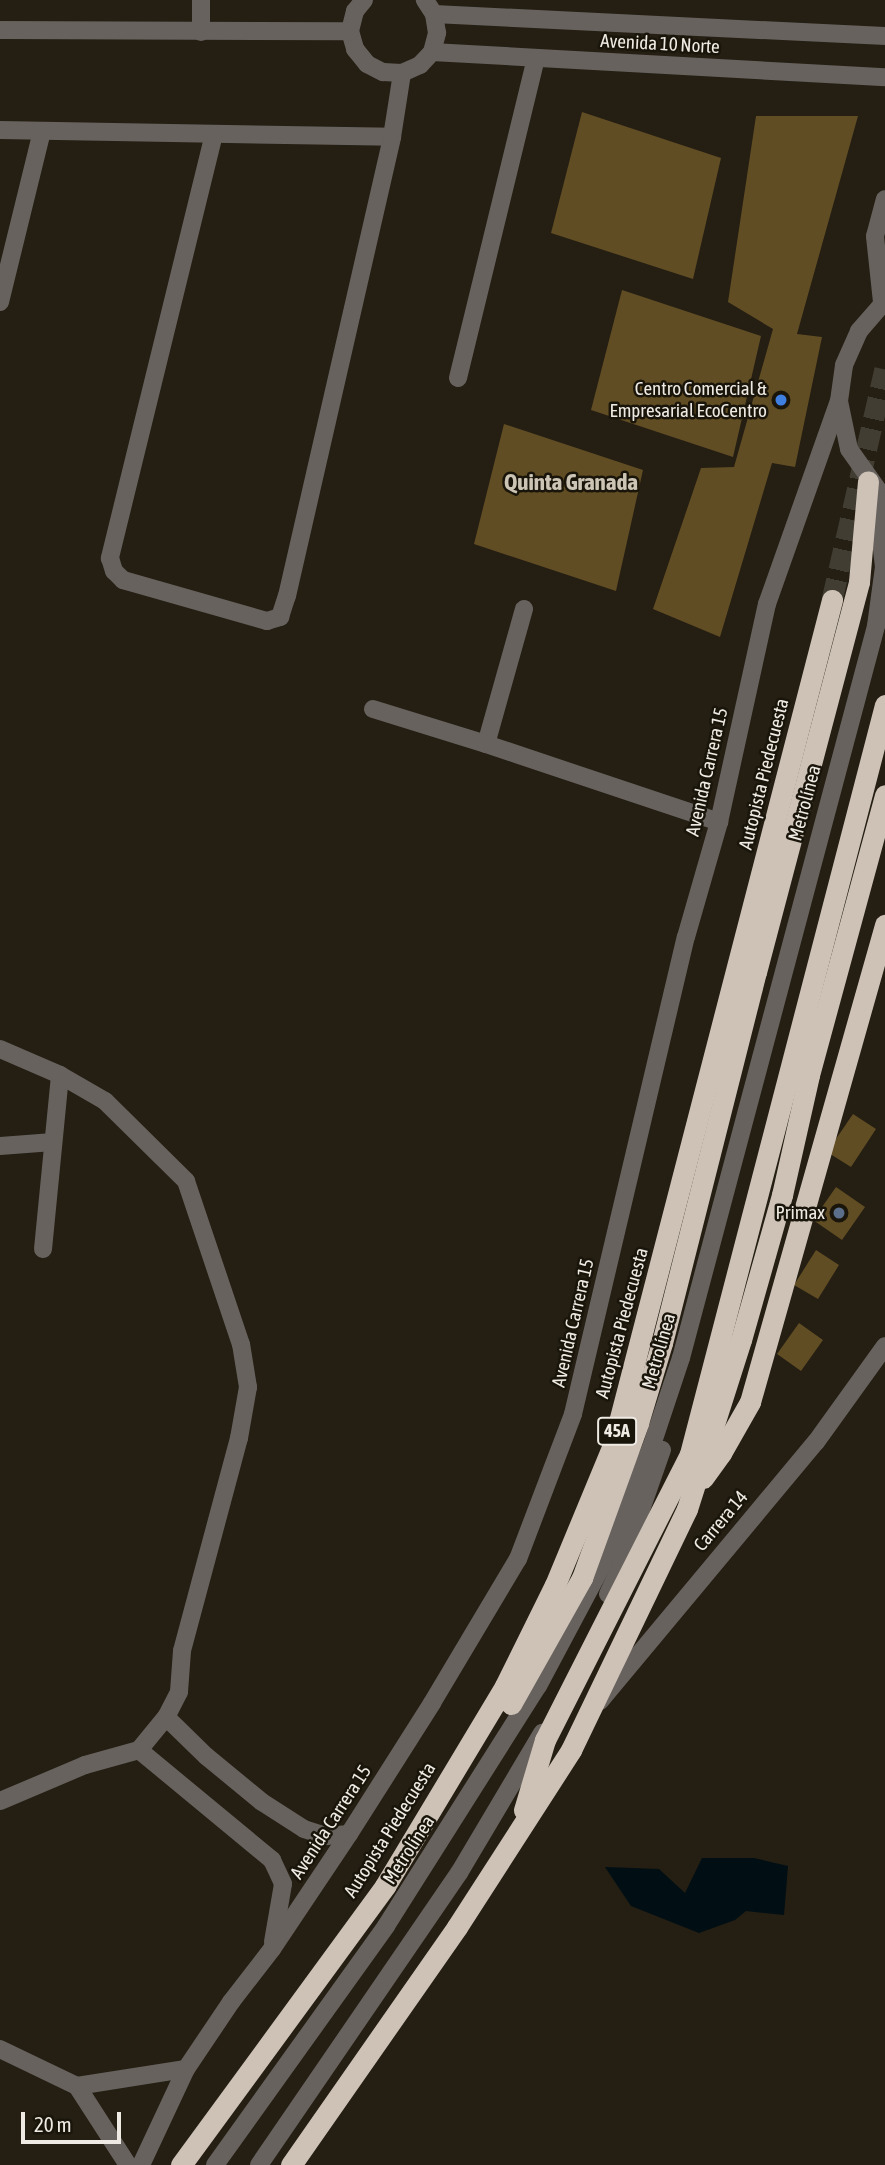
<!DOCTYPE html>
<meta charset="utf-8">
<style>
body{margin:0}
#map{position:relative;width:885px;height:2165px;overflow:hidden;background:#241e13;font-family:"Asap Condensed",sans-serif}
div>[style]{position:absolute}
.water>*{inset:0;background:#010e14}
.building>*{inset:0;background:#614d23}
.highway-tunnel>*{height:21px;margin-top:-10.5px;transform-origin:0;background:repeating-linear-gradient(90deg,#423d32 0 21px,transparent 0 31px)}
.minor>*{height:18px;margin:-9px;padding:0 9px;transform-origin:9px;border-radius:9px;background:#67625e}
.highway>*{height:21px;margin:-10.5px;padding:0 10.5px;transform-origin:10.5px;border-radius:10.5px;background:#cec2b6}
.dots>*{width:19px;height:19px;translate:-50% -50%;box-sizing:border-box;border:4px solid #1a150a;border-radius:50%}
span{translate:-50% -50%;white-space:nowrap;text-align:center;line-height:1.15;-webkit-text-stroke:5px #1a150a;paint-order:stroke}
.shield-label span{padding:2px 5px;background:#1a150a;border:2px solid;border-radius:5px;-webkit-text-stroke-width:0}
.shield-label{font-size:18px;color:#efebe4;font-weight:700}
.street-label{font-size:19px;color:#efebe4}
.poi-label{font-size:19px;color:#efebe4}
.right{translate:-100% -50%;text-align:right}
.quarter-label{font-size:23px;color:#ccc5b6;font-weight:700}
.scale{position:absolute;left:21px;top:2112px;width:100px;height:32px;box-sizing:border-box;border:4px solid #efebe4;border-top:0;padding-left:9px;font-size:21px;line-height:24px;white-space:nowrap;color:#efebe4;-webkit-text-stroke:5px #1a150a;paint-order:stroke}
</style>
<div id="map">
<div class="water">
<div style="clip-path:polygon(702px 1858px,754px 1858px,788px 1866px,784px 1915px,746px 1911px,735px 1920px,699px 1933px,631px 1906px,605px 1867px,659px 1869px,685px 1893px)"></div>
</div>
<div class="building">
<div style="clip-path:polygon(582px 112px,721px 158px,693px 279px,551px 233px)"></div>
<div style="clip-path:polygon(756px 116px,858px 116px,797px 334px,822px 337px,795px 467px,772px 463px,720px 637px,653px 609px,701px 468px,734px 467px,773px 329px,728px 302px)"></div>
<div style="clip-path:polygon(622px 290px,761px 336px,733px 457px,591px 410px)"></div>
<div style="clip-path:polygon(504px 424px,643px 470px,616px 591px,474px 544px)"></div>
<div style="clip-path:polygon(853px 1114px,876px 1129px,851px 1167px,827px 1152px)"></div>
<div style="clip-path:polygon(836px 1187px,865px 1207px,842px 1240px,813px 1220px)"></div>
<div style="clip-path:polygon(816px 1250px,839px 1265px,818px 1299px,794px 1285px)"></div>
<div style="clip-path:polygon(799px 1323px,823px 1340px,801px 1371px,777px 1354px)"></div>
</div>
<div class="highway-tunnel">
<div style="left:832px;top:600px;width:237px;rotate:-77.1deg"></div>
</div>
<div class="minor">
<div style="left:201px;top:0;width:32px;rotate:90deg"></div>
<div style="left:364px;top:0;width:14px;rotate:129deg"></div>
<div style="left:355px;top:11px;width:21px;rotate:104deg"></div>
<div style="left:350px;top:31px;width:19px;rotate:74deg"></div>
<div style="left:355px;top:49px;width:19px;rotate:51deg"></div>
<div style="left:367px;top:64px;width:18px;rotate:27deg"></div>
<div style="left:383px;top:72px;width:19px;rotate:3deg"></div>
<div style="left:402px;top:73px;width:20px;rotate:-24deg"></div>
<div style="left:420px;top:65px;width:18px;rotate:-47deg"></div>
<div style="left:432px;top:52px;width:20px;rotate:-75deg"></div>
<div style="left:437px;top:33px;width:19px;rotate:-99deg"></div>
<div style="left:434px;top:14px;width:17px;rotate:-123deg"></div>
<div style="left:434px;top:14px;width:452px;rotate:2.8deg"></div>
<div style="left:0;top:30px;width:350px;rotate:0.2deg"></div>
<div style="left:432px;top:52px;width:454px;rotate:3.2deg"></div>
<div style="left:0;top:130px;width:392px;rotate:1deg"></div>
<div style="left:214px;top:134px;width:437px;rotate:103.8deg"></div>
<div style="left:110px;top:558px;width:14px;rotate:73deg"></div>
<div style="left:114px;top:571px;width:13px;rotate:45deg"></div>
<div style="left:123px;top:580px;width:150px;rotate:15.9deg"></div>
<div style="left:267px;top:621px;width:14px;rotate:-17deg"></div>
<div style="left:280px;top:617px;width:22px;rotate:-72deg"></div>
<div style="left:287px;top:596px;width:471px;rotate:-77.1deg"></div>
<div style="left:392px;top:137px;width:65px;rotate:-81.1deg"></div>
<div style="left:0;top:302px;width:176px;rotate:-76.2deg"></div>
<div style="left:882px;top:302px;width:66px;rotate:-96.1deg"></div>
<div style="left:875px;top:236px;width:38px;rotate:-75deg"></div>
<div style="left:458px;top:378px;width:329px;rotate:-76.3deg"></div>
<div style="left:878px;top:490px;width:50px;rotate:-125.3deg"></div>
<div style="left:849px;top:449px;width:49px;rotate:-101.8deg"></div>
<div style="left:839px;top:401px;width:36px;rotate:-82deg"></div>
<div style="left:844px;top:365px;width:37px;rotate:-66deg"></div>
<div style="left:859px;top:331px;width:40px;rotate:-49deg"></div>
<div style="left:524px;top:609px;width:140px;rotate:105.7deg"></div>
<div style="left:486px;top:744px;width:246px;rotate:18.5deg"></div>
<div style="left:373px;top:709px;width:118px;rotate:17.2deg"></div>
<div style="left:0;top:1049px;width:65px;rotate:23.4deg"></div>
<div style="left:60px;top:1075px;width:52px;rotate:30deg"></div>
<div style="left:105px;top:1101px;width:114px;rotate:44.6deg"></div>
<div style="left:186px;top:1181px;width:172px;rotate:71.4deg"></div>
<div style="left:241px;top:1344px;width:44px;rotate:80.8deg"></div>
<div style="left:248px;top:1387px;width:52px;rotate:100deg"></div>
<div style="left:239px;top:1438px;width:220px;rotate:105deg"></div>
<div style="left:182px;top:1651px;width:41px;rotate:94.2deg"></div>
<div style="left:179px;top:1692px;width:28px;rotate:117deg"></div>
<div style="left:166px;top:1717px;width:43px;rotate:129.3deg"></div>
<div style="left:139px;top:1750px;width:56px;rotate:164.5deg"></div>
<div style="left:85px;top:1765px;width:92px;rotate:157deg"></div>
<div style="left:0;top:1146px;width:53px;rotate:-4.3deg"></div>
<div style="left:43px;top:1249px;width:175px;rotate:-84.4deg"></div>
<div style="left:608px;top:1594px;width:33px;rotate:-65deg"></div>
<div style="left:622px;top:1564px;width:121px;rotate:-70.7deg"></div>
<div style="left:600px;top:1701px;width:337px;rotate:-50.2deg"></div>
<div style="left:816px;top:1442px;width:118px;rotate:-54.3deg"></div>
<div style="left:166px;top:1717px;width:56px;rotate:44.3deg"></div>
<div style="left:206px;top:1756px;width:72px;rotate:39.4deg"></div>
<div style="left:262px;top:1802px;width:50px;rotate:32.7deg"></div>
<div style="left:304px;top:1829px;width:23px;rotate:18deg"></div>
<div style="left:326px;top:1836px;width:23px;rotate:-5deg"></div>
<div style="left:139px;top:1750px;width:173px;rotate:39.6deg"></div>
<div style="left:272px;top:1860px;width:26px;rotate:65deg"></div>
<div style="left:283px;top:1884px;width:59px;rotate:99.8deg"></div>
<div style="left:0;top:2049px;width:85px;rotate:25.7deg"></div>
<div style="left:77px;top:2086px;width:94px;rotate:57.2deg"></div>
<div style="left:77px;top:2086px;width:110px;rotate:-8.9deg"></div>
<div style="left:141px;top:2165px;width:106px;rotate:-64.9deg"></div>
<div style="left:186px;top:2069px;width:81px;rotate:-56.1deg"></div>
<div style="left:231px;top:2002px;width:67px;rotate:-52.3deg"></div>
<div style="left:272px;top:1949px;width:138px;rotate:-56.2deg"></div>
<div style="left:349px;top:1834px;width:155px;rotate:-57.6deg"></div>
<div style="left:432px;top:1703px;width:168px;rotate:-59.2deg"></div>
<div style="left:518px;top:1559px;width:155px;rotate:-69.2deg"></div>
<div style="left:573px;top:1414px;width:490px;rotate:-76.7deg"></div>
<div style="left:686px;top:937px;width:120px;rotate:-74deg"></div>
<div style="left:719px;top:822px;width:223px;rotate:-77.6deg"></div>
<div style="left:767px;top:604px;width:215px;rotate:-70.5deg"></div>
<div style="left:215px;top:2165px;width:294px;rotate:-54.4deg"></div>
<div style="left:386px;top:1926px;width:284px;rotate:-57.7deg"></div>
<div style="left:538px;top:1686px;width:138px;rotate:-62deg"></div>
<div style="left:603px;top:1564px;width:129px;rotate:-67.6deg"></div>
<div style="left:652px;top:1445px;width:92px;rotate:-71.6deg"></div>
<div style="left:681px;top:1358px;width:758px;rotate:-75.08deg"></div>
<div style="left:876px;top:626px;width:60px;rotate:-82.3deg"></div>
<div style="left:884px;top:567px;width:80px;rotate:-96.5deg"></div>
<div style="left:259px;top:2165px;width:354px;rotate:-55.6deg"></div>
<div style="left:459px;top:1873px;width:163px;rotate:-59.3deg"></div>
</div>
<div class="highway">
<div style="left:703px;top:1478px;width:31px;rotate:-54deg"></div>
<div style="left:721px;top:1453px;width:59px;rotate:-60.4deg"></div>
<div style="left:750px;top:1402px;width:496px;rotate:-74.2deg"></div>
<div style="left:511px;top:1704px;width:145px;rotate:-60.6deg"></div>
<div style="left:582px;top:1578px;width:165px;rotate:-70.1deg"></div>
<div style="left:638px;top:1423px;width:84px;rotate:-73.3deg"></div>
<div style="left:662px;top:1343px;width:383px;rotate:-75.8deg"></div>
<div style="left:756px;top:972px;width:403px;rotate:-75.2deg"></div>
<div style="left:859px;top:582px;width:101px;rotate:-84.9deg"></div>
<div style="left:524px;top:1810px;width:73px;rotate:-73.3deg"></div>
<div style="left:545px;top:1740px;width:321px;rotate:-63.1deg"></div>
<div style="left:690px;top:1454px;width:774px;rotate:-75.41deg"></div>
<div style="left:181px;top:2165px;width:346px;rotate:-53.8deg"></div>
<div style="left:385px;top:1886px;width:233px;rotate:-59deg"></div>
<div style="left:505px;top:1686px;width:113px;rotate:-63.7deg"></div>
<div style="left:555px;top:1585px;width:152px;rotate:-67.5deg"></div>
<div style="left:613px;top:1445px;width:873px;rotate:-75.47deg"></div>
<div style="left:291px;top:2165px;width:290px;rotate:-55.1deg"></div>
<div style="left:457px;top:1927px;width:211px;rotate:-57.2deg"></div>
<div style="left:571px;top:1750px;width:267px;rotate:-64.3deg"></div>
<div style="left:687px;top:1509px;width:177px;rotate:-72.3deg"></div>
<div style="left:741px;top:1340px;width:151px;rotate:-74.2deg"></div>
<div style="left:782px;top:1195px;width:123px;rotate:-77.3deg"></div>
<div style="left:809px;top:1075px;width:290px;rotate:-74.8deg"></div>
</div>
<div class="dots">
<div style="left:781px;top:400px;background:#3f7fe0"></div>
<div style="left:839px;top:1213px;background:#5c6f8a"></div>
</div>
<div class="shield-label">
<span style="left:617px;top:1431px">45A</span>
</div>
<div class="street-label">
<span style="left:660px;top:44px;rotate:3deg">Avenida 10 Norte</span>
<span style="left:707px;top:772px;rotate:-77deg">Avenida Carrera 15</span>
<span style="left:764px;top:774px;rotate:-76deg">Autopista Piedecuesta</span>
<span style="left:805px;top:803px;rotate:-75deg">Metrolínea</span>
<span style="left:573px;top:1323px;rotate:-77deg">Avenida Carrera 15</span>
<span style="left:622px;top:1323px;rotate:-75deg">Autopista Piedecuesta</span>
<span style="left:659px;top:1351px;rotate:-74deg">Metrolínea</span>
<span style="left:721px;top:1521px;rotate:-50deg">Carrera 14</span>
<span style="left:331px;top:1822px;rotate:-57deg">Avenida Carrera 15</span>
<span style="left:390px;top:1830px;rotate:-58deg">Autopista Piedecuesta</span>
<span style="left:409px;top:1850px;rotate:-57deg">Metrolínea</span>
</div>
<div class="poi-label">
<span class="right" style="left:767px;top:400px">Centro Comercial &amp;<br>Empresarial EcoCentro</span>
<span class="right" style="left:825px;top:1213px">Primax</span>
</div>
<div class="quarter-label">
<span style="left:571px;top:482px">Quinta Granada</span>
</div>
<div class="scale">20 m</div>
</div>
